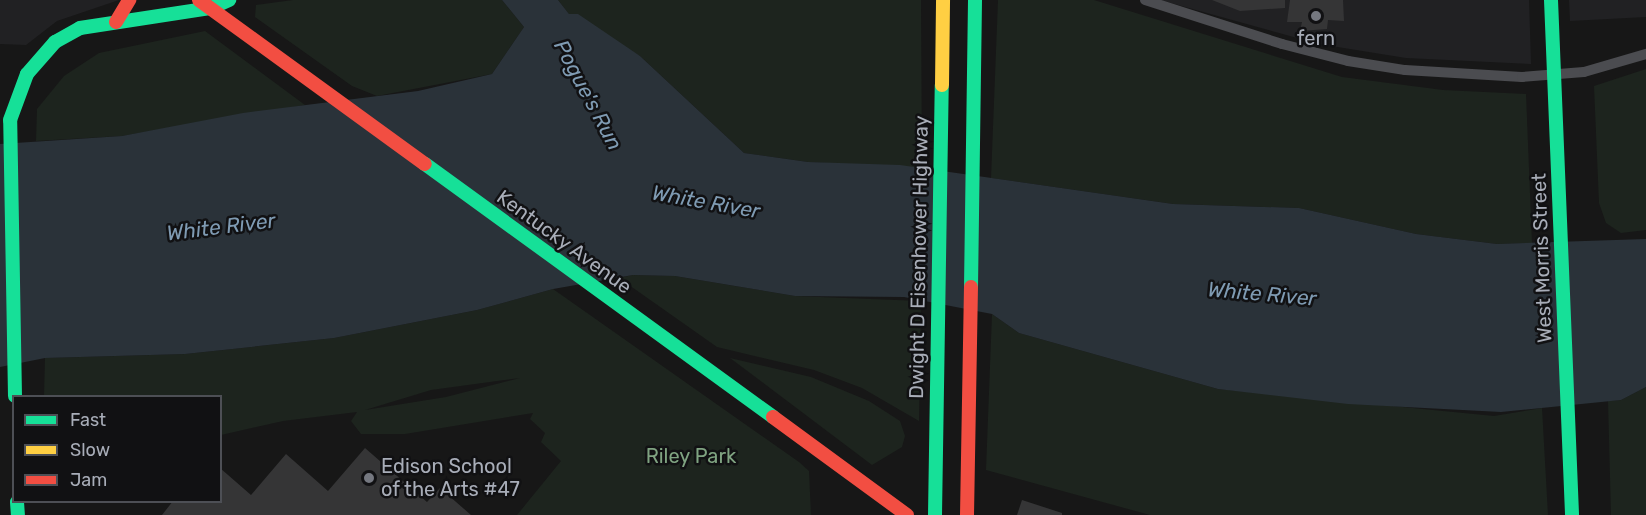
<!DOCTYPE html>
<style>
body{margin:0}
#map{position:relative;width:1646px;height:515px;overflow:hidden;background:#171717;font-family:Rubik,sans-serif}
div>[style]{position:absolute}
.built>*{inset:0;background:#212123}
.green>*{inset:0;background:#1d241e}
.water>*{inset:0;background:#2a3239}
.building>*{inset:0;background:#353536}
.street>*{height:10px;margin:-5px;padding:0 5px;transform-origin:5px;border-radius:5px;background:#4b4c50}
.fast>*{height:14px;margin:-7px;padding:0 7px;transform-origin:7px;border-radius:7px;background:#16e098}
.slow>*{height:14px;margin:-7px;padding:0 7px;transform-origin:7px;border-radius:7px;background:#ffcf43}
.jam>*{height:14px;margin:-7px;padding:0 7px;transform-origin:7px;border-radius:7px;background:#f24e42}
.dots>*{width:16px;height:16px;translate:-50% -50%;box-sizing:border-box;border:3px solid #111113;border-radius:50%}
span{translate:-50% -50%;white-space:nowrap;text-align:center;line-height:1.15;-webkit-text-stroke:5px #111113;paint-order:stroke}
.poi-label{font-size:20px;color:#a8adb8}
.left{translate:0 -50%;text-align:left}
.street-label{font-size:20px;color:#a8adb8}
.park-label{font-size:20px;color:#7fa381}
.water-label{font-size:21px;color:#7f9bb3;font-style:italic}
.legend{position:absolute;left:12px;top:395px;width:210px;height:108px;box-sizing:border-box;background:#111113;border:2px solid #4d4f55;margin:0;padding:8px 10px;list-style:none;font-size:18px;color:#a8adb8}
.legend li{display:flex;align-items:center;gap:12px;height:30px}
.legend b{width:30px;border:2px solid #4d4f55}
</style>
<div id="map">
<div class="built">
<div style="clip-path:polygon(0 0,119px 0,57px 21px,26px 45px,0 44px)"></div>
<div style="clip-path:polygon(1160px 0,1529px 0,1531px 64px,1406px 58px,1319px 44px)"></div>
<div style="clip-path:polygon(1569px 0,1646px 0,1646px 17px,1570px 21px)"></div>
</div>
<div class="green">
<div style="clip-path:polygon(293px 0,502px 0,524px 27px,492px 74px,377px 96px,352px 86px,255px 17px,256px 5px)"></div>
<div style="clip-path:polygon(558px 0,921px 0,922px 168px,808px 162px,744px 153px,640px 56px,569px 14px)"></div>
<div style="clip-path:polygon(998px 0,1094px 0,1342px 77px,1443px 90px,1526px 94px,1532px 243px,1497px 244px,1416px 234px,1299px 208px,1173px 204px,991px 178px)"></div>
<div style="clip-path:polygon(205px 31px,305px 105px,122px 136px,36px 141px,37px 109px,64px 76px,99px 53px)"></div>
<div style="clip-path:polygon(1646px 69px,1646px 230px,1621px 233px,1606px 223px,1599px 203px,1594px 86px)"></div>
<div style="clip-path:polygon(633px 275px,675px 276px,795px 296px,921px 301px,919px 421px,862px 388px,814px 370px,717px 347px,619px 278px)"></div>
<div style="clip-path:polygon(evenodd,553px 289px,799px 462px,809px 471px,811px 515px,517px 515px,561px 461px,541px 442px,545px 433px,530px 419px,533px 413px,405px 434px,361px 434px,351px 421px,357px 412px,283px 421px,221px 435px,220px 396px,44px 396px,45px 358px,185px 354px,334px 338px,477px 310px,553px 289px,520px 378px,446px 397px,365px 410px,431px 390px,520px 378px)"></div>
<div style="clip-path:polygon(992px 314px,1019px 333px,1218px 389px,1494px 416px,1542px 408px,1548px 515px,1150px 515px,986px 470px)"></div>
<div style="clip-path:polygon(730px 358px,811px 377px,869px 401px,900px 421px,905px 436px,902px 447px,872px 465px)"></div>
<div style="clip-path:polygon(1646px 387px,1646px 515px,1611px 515px,1608px 401px,1621px 400px)"></div>
</div>
<div class="water">
<div style="clip-path:polygon(502px 0,558px 0,569px 14px,578px 14px,640px 56px,744px 153px,808px 162px,900px 165px,1173px 204px,1299px 208px,1416px 234px,1497px 244px,1646px 239px,1646px 387px,1621px 400px,1501px 412px,1348px 404px,1218px 389px,1019px 333px,992px 314px,904px 297px,795px 296px,675px 276px,633px 275px,553px 289px,477px 310px,334px 338px,185px 354px,45px 358px,0 367px,0 144px,122px 136px,243px 113px,418px 91px,492px 74px,524px 27px)"></div>
</div>
<div class="building">
<div style="clip-path:polygon(1212px 0,1285px 0,1285px 8px,1240px 11px)"></div>
<div style="clip-path:polygon(1290px 0,1343px 0,1344px 21px,1328px 20px,1327px 29px,1300px 31px,1302px 22px,1287px 22px)"></div>
<div style="clip-path:polygon(365px 448px,427px 502px,440px 488px,471px 515px,162px 515px,173px 501px,220px 501px,220px 468px,251px 495px,286px 454px,328px 491px)"></div>
<div style="clip-path:polygon(1022px 500px,1062px 513px,1062px 515px,1017px 515px)"></div>
</div>
<div class="street">
<div style="left:1145px;top:0;width:144px;rotate:17.8deg"></div>
<div style="left:1282px;top:44px;width:68px;rotate:14.4deg"></div>
<div style="left:1348px;top:61px;width:58px;rotate:9deg"></div>
<div style="left:1405px;top:70px;width:117px;rotate:3.4deg"></div>
<div style="left:1522px;top:77px;width:62px;rotate:-4.6deg"></div>
<div style="left:1584px;top:72px;width:65px;rotate:-16.2deg"></div>
</div>
<div class="fast">
<div style="left:1551px;top:0;width:515px;rotate:87.66deg"></div>
<div style="left:425px;top:164px;width:430px;rotate:36deg"></div>
<div style="left:971px;top:287px;width:287px;rotate:-89.2deg"></div>
<div style="left:15px;top:396px;width:276px;rotate:-91deg"></div>
<div style="left:10px;top:120px;width:49px;rotate:-69.7deg"></div>
<div style="left:27px;top:74px;width:43px;rotate:-48.8deg"></div>
<div style="left:55px;top:42px;width:29px;rotate:-29deg"></div>
<div style="left:80px;top:28px;width:133px;rotate:-8.7deg"></div>
<div style="left:211px;top:8px;width:20px;rotate:-24deg"></div>
<div style="left:17px;top:502px;width:13px;rotate:86deg"></div>
<div style="left:935px;top:515px;width:430px;rotate:-89.1deg"></div>
</div>
<div class="slow">
<div style="left:942px;top:85px;width:85px;rotate:-89.3deg"></div>
</div>
<div class="jam">
<div style="left:199px;top:0;width:279px;rotate:36deg"></div>
<div style="left:116px;top:22px;width:26px;rotate:-59deg"></div>
<div style="left:773px;top:417px;width:166px;rotate:36.2deg"></div>
<div style="left:967px;top:515px;width:228px;rotate:-89deg"></div>
</div>
<div class="dots">
<div style="left:1316px;top:16px;background:#757880"></div>
<div style="left:369px;top:478px;background:#757880"></div>
</div>
<div class="poi-label">
<span style="left:1316px;top:38px">fern</span>
<span class="left" style="left:381px;top:478px">Edison School<br>of the Arts #47</span>
</div>
<div class="street-label">
<span style="left:564px;top:242px;rotate:36deg">Kentucky Avenue</span>
<span style="left:919px;top:257px;rotate:-89deg">Dwight D Eisenhower Highway</span>
<span style="left:1542px;top:258px;rotate:-92deg">West Morris Street</span>
</div>
<div class="park-label">
<span style="left:691px;top:456px">Riley Park</span>
</div>
<div class="water-label">
<span style="left:588px;top:95px;rotate:62deg">Pogue's Run</span>
<span style="left:706px;top:202px;rotate:10deg">White River</span>
<span style="left:221px;top:227px;rotate:-7deg">White River</span>
<span style="left:1262px;top:294px;rotate:5deg">White River</span>
</div>
<ul class="legend">
<li><b style="height:8px;background:#16e098"></b>Fast</li>
<li><b style="height:8px;background:#ffcf43"></b>Slow</li>
<li><b style="height:8px;background:#f24e42"></b>Jam</li>
</ul>
</div>
